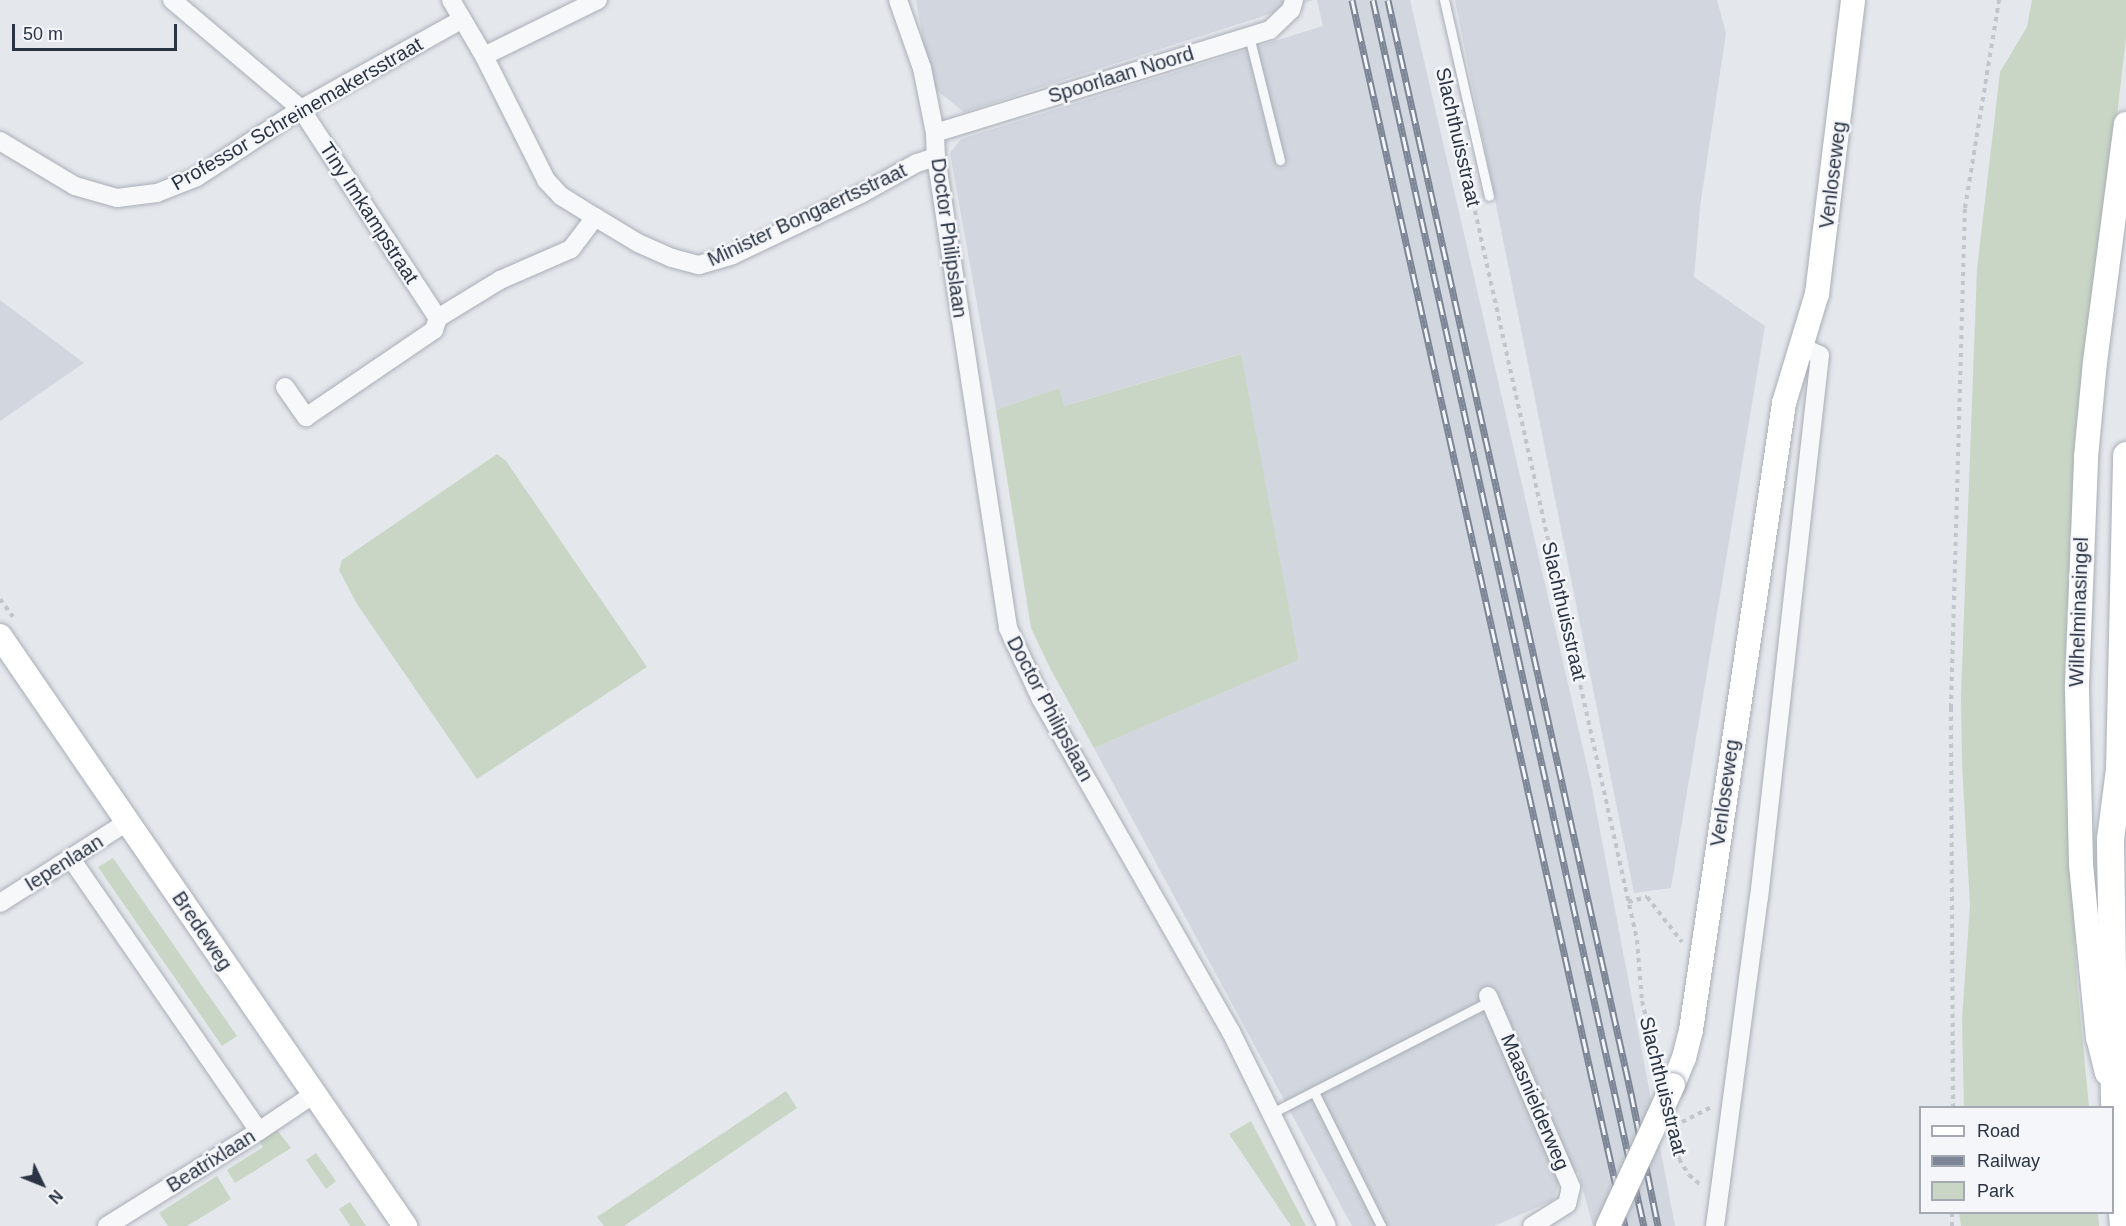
<!DOCTYPE html>
<style>
body{margin:0}
#map{position:relative;width:2126px;height:1226px;overflow:hidden;background:#e4e7ec;font-family:Helvetica,sans-serif}
div>[style]{position:absolute}
.built>*{inset:0;background:#d2d6de}
.green>*{inset:0;background:#c9d6c5}
.path>*{height:4px;margin-top:-2px;transform-origin:0;background:repeating-linear-gradient(90deg,#c2c5cb 0 4.5px,transparent 0 9px)}
.roads{filter:drop-shadow(0 0 2px #a9aeb7) drop-shadow(0 0 2px #a9aeb7)}
.lane>*{height:9px;margin:-4.5px;padding:0 4.5px;transform-origin:4.5px;border-radius:4.5px;background:#f7f8fa}
.street>*{height:18px;margin:-9px;padding:0 9px;transform-origin:9px;border-radius:9px;background:#f7f8fa}
.secondary>*{height:24px;margin:-12px;padding:0 12px;transform-origin:12px;border-radius:12px;background:#fff}
.primary>*{height:27px;margin:-13.5px;padding:0 13.5px;transform-origin:13.5px;border-radius:13.5px;background:#fff}
.rail>*{height:7px;margin-top:-3.5px;transform-origin:0;background:repeating-linear-gradient(90deg,#f4f6f9 0 14px,#7d8696 0 28px);box-sizing:border-box;border-block:2px solid #7d8696}
.bridges{filter:drop-shadow(0 0 2px #a9aeb7) drop-shadow(0 0 2px #a9aeb7)}
.secondary-bridge>*{height:24px;margin:-12px;padding:0 12px;transform-origin:12px;border-radius:12px;background:#fff}
span{translate:-50% -50%;white-space:nowrap;text-align:center;line-height:1.15;-webkit-text-stroke:5px #f4f6f9;paint-order:stroke}
.street-label{font-size:20px;color:#2b3445}
.legend{position:absolute;left:1919px;top:1106px;width:195px;height:108px;box-sizing:border-box;background:#f4f6f9;border:2px solid #a4a8b1;margin:0;padding:8px 10px;list-style:none;font-size:18px;color:#2b3445}
.legend li{display:flex;align-items:center;gap:12px;height:30px}
.legend b{width:30px;border:2px solid #a4a8b1}
.north{position:absolute;left:12px;top:1154px;width:60px;height:60px;-webkit-text-stroke:4px #f4f6f9;paint-order:stroke;rotate:133deg;font-size:16px;font-weight:700;line-height:24px;text-align:center;color:#2b3445}
.north::after{content:'';display:block;margin:auto;width:21px;height:27px;background:#2b3445;clip-path:polygon(50% 0,100% 100%,50% 72%,0 100%)}
.scale{position:absolute;left:12px;top:24px;width:165px;height:27px;box-sizing:border-box;border:3px solid #2b3445;border-top:0;padding-left:8px;font-size:18px;line-height:21px;white-space:nowrap;color:#2b3445;-webkit-text-stroke:4px #f4f6f9;paint-order:stroke}
</style>
<div id="map">
<div class="built">
<div style="clip-path:polygon(916px 0,1313px 0,964px 112px,931px 86px)"></div>
<div style="clip-path:polygon(1317px 0,1410px 0,1591px 783px,1675px 1226px,1593px 1226px,1578px 1172px,1559px 1182px,1554px 1200px,1494px 1226px,1352px 1226px,1094px 748px,1299px 660px,1240px 354px,1063px 406px,1059px 388px,996px 410px,950px 153px,961px 139px,1323px 26px)"></div>
<div style="clip-path:polygon(1455px 0,1717px 0,1726px 33px,1700px 207px,1694px 277px,1765px 326px,1671px 888px,1634px 893px)"></div>
<div style="clip-path:polygon(0 300px,84px 363px,0 421px)"></div>
</div>
<div class="green">
<div style="clip-path:polygon(2032px 0,2126px 0,2126px 38px,2074px 489px,2065px 724px,2077px 981px,2089px 1107px,1964px 1108px,1962px 1019px,1970px 905px,1962px 764px,1961px 695px,1977px 269px,2000px 72px,2027px 27px)"></div>
<div style="clip-path:polygon(1241px 354px,1299px 660px,1094px 748px,1051px 670px,1031px 628px,996px 410px,1059px 388px,1064px 406px)"></div>
<div style="clip-path:polygon(497px 454px,506px 461px,647px 667px,477px 779px,357px 604px,339px 570px,342px 560px)"></div>
<div style="clip-path:polygon(113px 858px,237px 1036px,222px 1046px,98px 867px)"></div>
<div style="clip-path:polygon(786px 1091px,797px 1108px,624px 1226px,604px 1226px,597px 1217px)"></div>
<div style="clip-path:polygon(1251px 1121px,1306px 1226px,1291px 1226px,1229px 1134px)"></div>
<div style="clip-path:polygon(276px 1129px,291px 1148px,235px 1183px,227px 1170px,263px 1147px,259px 1140px)"></div>
<div style="clip-path:polygon(316px 1153px,336px 1181px,326px 1189px,306px 1160px)"></div>
<div style="clip-path:polygon(217px 1176px,231px 1199px,187px 1226px,168px 1226px,159px 1213px)"></div>
<div style="clip-path:polygon(350px 1202px,366px 1226px,350px 1226px,339px 1209px)"></div>
<div style="clip-path:polygon(1959px 1213px,2098px 1213px,2099px 1226px,1961px 1226px)"></div>
</div>
<div class="path">
<div style="left:1473px;top:202px;width:756px;rotate:77.47deg"></div>
<div style="left:1637px;top:940px;width:61px;rotate:85.3deg"></div>
<div style="left:1642px;top:1001px;width:63px;rotate:76.2deg"></div>
<div style="left:0;top:599px;width:22px;rotate:54deg"></div>
<div style="left:1628px;top:902px;width:20px;rotate:-15deg"></div>
<div style="left:1647px;top:897px;width:57px;rotate:52.1deg"></div>
<div style="left:1953px;top:1108px;width:400px;rotate:-90.3deg"></div>
<div style="left:1951px;top:708px;width:500px;rotate:-88.4deg"></div>
<div style="left:1965px;top:208px;width:211px;rotate:-80.7deg"></div>
<div style="left:1682px;top:1122px;width:35px;rotate:-27deg"></div>
<div style="left:1674px;top:1137px;width:23px;rotate:77deg"></div>
<div style="left:1679px;top:1159px;width:19px;rotate:58deg"></div>
<div style="left:1689px;top:1175px;width:17px;rotate:40deg"></div>
<div style="left:1952px;top:1226px;width:14px;rotate:-90deg"></div>
</div>
<div class="roads">
<div class="lane">
<div style="left:1444px;top:0;width:201px;rotate:77.1deg"></div>
<div style="left:1249px;top:36px;width:128px;rotate:76deg"></div>
<div style="left:1314px;top:1092px;width:150px;rotate:63.4deg"></div>
<div style="left:1272px;top:1113px;width:245px;rotate:-27.2deg"></div>
</div>
<div class="street">
<div style="left:172px;top:0;width:169px;rotate:40.2deg"></div>
<div style="left:301px;top:109px;width:250px;rotate:56.8deg"></div>
<div style="left:451px;top:0;width:65px;rotate:59.5deg"></div>
<div style="left:484px;top:56px;width:139px;rotate:63.4deg"></div>
<div style="left:546px;top:180px;width:22px;rotate:47deg"></div>
<div style="left:561px;top:196px;width:40px;rotate:32deg"></div>
<div style="left:595px;top:217px;width:50px;rotate:31.2deg"></div>
<div style="left:638px;top:243px;width:37px;rotate:24deg"></div>
<div style="left:672px;top:258px;width:28px;rotate:15deg"></div>
<div style="left:699px;top:265px;width:35px;rotate:-16deg"></div>
<div style="left:733px;top:255px;width:142px;rotate:-25.5deg"></div>
<div style="left:861px;top:194px;width:64px;rotate:-29deg"></div>
<div style="left:917px;top:163px;width:20px;rotate:-18deg"></div>
<div style="left:898px;top:0;width:72px;rotate:70.6deg"></div>
<div style="left:922px;top:68px;width:66px;rotate:78.7deg"></div>
<div style="left:935px;top:133px;width:24px;rotate:88deg"></div>
<div style="left:936px;top:157px;width:476px;rotate:81.3deg"></div>
<div style="left:1008px;top:628px;width:78px;rotate:65.1deg"></div>
<div style="left:1041px;top:699px;width:383px;rotate:60.3deg"></div>
<div style="left:1231px;top:1032px;width:216px;rotate:63.7deg"></div>
<div style="left:484px;top:56px;width:127px;rotate:-26.2deg"></div>
<div style="left:935px;top:133px;width:350px;rotate:-17.1deg"></div>
<div style="left:1270px;top:30px;width:29px;rotate:-44deg"></div>
<div style="left:1291px;top:10px;width:10px;rotate:-73deg"></div>
<div style="left:0;top:141px;width:87px;rotate:31deg"></div>
<div style="left:75px;top:186px;width:44px;rotate:15.9deg"></div>
<div style="left:117px;top:198px;width:40px;rotate:-7.1deg"></div>
<div style="left:157px;top:193px;width:43px;rotate:-21.8deg"></div>
<div style="left:197px;top:177px;width:124px;rotate:-33.2deg"></div>
<div style="left:301px;top:109px;width:183px;rotate:-29.1deg"></div>
<div style="left:285px;top:387px;width:37px;rotate:55deg"></div>
<div style="left:306px;top:417px;width:155px;rotate:-34.2deg"></div>
<div style="left:434px;top:330px;width:13px;rotate:-72deg"></div>
<div style="left:438px;top:318px;width:73px;rotate:-31.5deg"></div>
<div style="left:500px;top:280px;width:77px;rotate:-23.6deg"></div>
<div style="left:571px;top:249px;width:40px;rotate:-53deg"></div>
<div style="left:72px;top:860px;width:329px;rotate:55.4deg"></div>
<div style="left:0;top:903px;width:151px;rotate:-32.5deg"></div>
<div style="left:1488px;top:996px;width:208px;rotate:66.5deg"></div>
<div style="left:1571px;top:1187px;width:17px;rotate:103deg"></div>
<div style="left:1567px;top:1204px;width:41px;rotate:147.8deg"></div>
<div style="left:107px;top:1226px;width:179px;rotate:-32deg"></div>
<div style="left:259px;top:1131px;width:66px;rotate:-33.9deg"></div>
<div style="left:1715px;top:1226px;width:331px;rotate:-82.4deg"></div>
<div style="left:1759px;top:898px;width:546px;rotate:-83.59deg"></div>
<div style="left:1820px;top:355px;width:21px;rotate:-157deg"></div>
</div>
<div class="secondary">
<div style="left:0;top:636px;width:716px;rotate:55.53deg"></div>
<div style="left:2107px;top:1073px;width:36px;rotate:-104deg"></div>
<div style="left:2098px;top:1038px;width:175px;rotate:-95.6deg"></div>
<div style="left:2081px;top:864px;width:179px;rotate:-91.3deg"></div>
<div style="left:2077px;top:685px;width:228px;rotate:-87.7deg"></div>
<div style="left:2086px;top:457px;width:95px;rotate:-84.6deg"></div>
<div style="left:2095px;top:362px;width:240px;rotate:-82.6deg"></div>
<div style="left:1673px;top:1085px;width:29px;rotate:-68deg"></div>
<div style="left:1684px;top:1058px;width:29px;rotate:-76deg"></div>
<div style="left:1691px;top:1030px;width:634px;rotate:-81.56deg"></div>
<div style="left:1784px;top:403px;width:114px;rotate:-73.2deg"></div>
<div style="left:1817px;top:294px;width:296px;rotate:-83deg"></div>
</div>
<div class="primary">
<div style="left:2123px;top:1226px;width:127px;rotate:-94.1deg"></div>
<div style="left:2114px;top:1099px;width:260px;rotate:-90.9deg"></div>
<div style="left:2110px;top:839px;width:71px;rotate:-82.7deg"></div>
<div style="left:2119px;top:769px;width:314px;rotate:-88.7deg"></div>
</div>
</div>
<div class="rail">
<div style="left:1352px;top:0;width:1256px;rotate:77.45deg"></div>
<div style="left:1373px;top:0;width:1256px;rotate:77.54deg"></div>
<div style="left:1388px;top:0;width:1120px;rotate:77.47deg"></div>
<div style="left:1631px;top:1093px;width:136px;rotate:78.5deg"></div>
</div>
<div class="bridges">
<div class="secondary-bridge">
<div style="left:1608px;top:1226px;width:155px;rotate:-65.3deg"></div>
</div>
</div>
<div class="street-label">
<span style="left:1121px;top:75px;rotate:-17deg">Spoorlaan Noord</span>
<span style="left:297px;top:114px;rotate:-30deg">Professor Schreinemakersstraat</span>
<span style="left:1458px;top:137px;rotate:77deg">Slachthuisstraat</span>
<span style="left:1833px;top:175px;rotate:-83deg">Venloseweg</span>
<span style="left:369px;top:213px;rotate:57deg">Tiny Imkampstraat</span>
<span style="left:807px;top:215px;rotate:-25deg">Minister Bongaertsstraat</span>
<span style="left:949px;top:238px;rotate:82deg">Doctor Philipslaan</span>
<span style="left:1564px;top:611px;rotate:77deg">Slachthuisstraat</span>
<span style="left:2079px;top:612px;rotate:-88deg">Wilhelminasingel</span>
<span style="left:1050px;top:709px;rotate:62deg">Doctor Philipslaan</span>
<span style="left:1725px;top:793px;rotate:-82deg">Venloseweg</span>
<span style="left:64px;top:863px;rotate:-32deg">Iepenlaan</span>
<span style="left:202px;top:931px;rotate:56deg">Bredeweg</span>
<span style="left:1663px;top:1086px;rotate:76deg">Slachthuisstraat</span>
<span style="left:1535px;top:1102px;rotate:67deg">Maasnielderweg</span>
<span style="left:211px;top:1161px;rotate:-32deg">Beatrixlaan</span>
</div>
<ul class="legend">
<li><b style="height:8px;background:#fff"></b>Road</li>
<li><b style="height:8px;background:#7d8696"></b>Railway</li>
<li><b style="height:16px;background:#c9d6c5"></b>Park</li>
</ul>
<div class="north">N</div>
<div class="scale">50 m</div>
</div>
